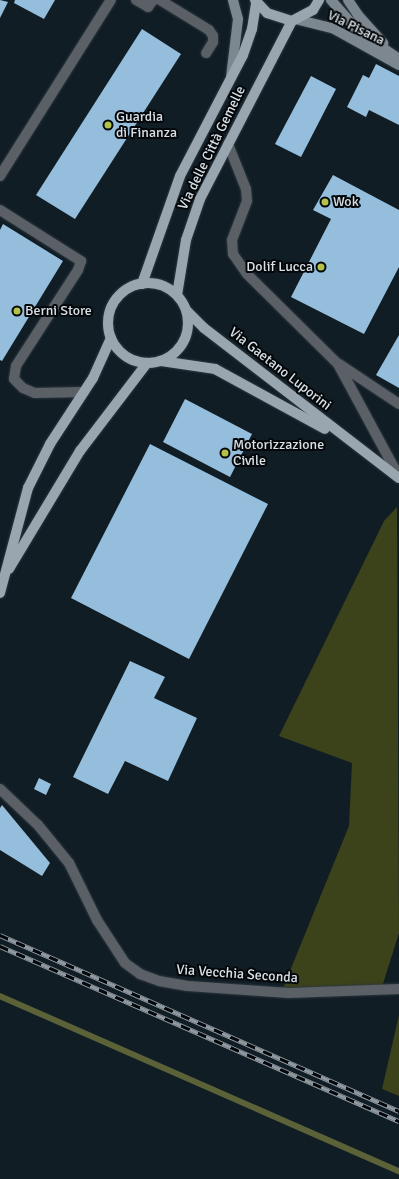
<!DOCTYPE html>
<meta charset="utf-8">
<style>
body{margin:0}
#map{position:relative;width:399px;height:1179px;overflow:hidden;background:#111d25;font-family:Signika,sans-serif}
div>[style]{position:absolute}
.forest>*{inset:0;background:#3c4219}
.stream>*{height:5.5px;margin:-2.75px;padding:0 2.75px;transform-origin:2.75px;border-radius:2.75px;background:#5b6238}
.building>*{inset:0;background:#94bedc}
.roads{filter:drop-shadow(0 0 1px #2d3840) drop-shadow(0 0 1px #2d3840)}
.lane>*{height:10px;margin:-5px;padding:0 5px;transform-origin:5px;border-radius:5px;background:#5a6065}
.street>*{height:10px;margin:-5px;padding:0 5px;transform-origin:5px;border-radius:5px;background:#5a6065}
.secondary>*{height:10px;margin:-5px;padding:0 5px;transform-origin:5px;border-radius:5px;background:#7d878f}
.primary>*{height:10px;margin:-5px;padding:0 5px;transform-origin:5px;border-radius:5px;background:#99a6b0}
.primary>.ring{margin:-5px;padding:0;box-sizing:content-box;background:none;border:10px solid #99a6b0;border-radius:50%}
.rail>*{height:4.5px;margin-top:-2.25px;transform-origin:0;background:repeating-linear-gradient(90deg,#03070a 0 9px,#9099a0 0 18px);box-sizing:border-box;border-block:1px solid #9099a0}
.dots>*{width:11px;height:11px;translate:-50% -50%;box-sizing:border-box;border:2px solid #03070a;border-radius:50%}
span{translate:-50% -50%;white-space:nowrap;text-align:center;line-height:1.15;-webkit-text-stroke:4px #03070a;paint-order:stroke}
.street-label{font-size:14px;color:#d8e0e6}
.poi-label{font-size:14px;color:#d8e0e6}
.left{translate:0 -50%;text-align:left}
.right{translate:-100% -50%;text-align:right}
</style>
<div id="map">
<div class="forest">
<div style="clip-path:polygon(397px 507px,399px 933px,382px 987px,283px 988px,349px 826px,352px 763px,279px 736px,384px 521px)"></div>
<div style="clip-path:polygon(399px 1015px,399px 1096px,382px 1089px)"></div>
</div>
<div class="stream">
<div style="left:0;top:996px;width:436px;rotate:23.7deg"></div>
</div>
<div class="building">
<div style="clip-path:polygon(0 0,8px 2px,0 18px)"></div>
<div style="clip-path:polygon(15px 0,55px 0,44px 19px,14px 3px)"></div>
<div style="clip-path:polygon(142px 29px,181px 54px,75px 219px,36px 195px)"></div>
<div style="clip-path:polygon(376px 64px,399px 76px,399px 125px,369px 110px,366px 117px,347px 107px,363px 75px,369px 78px)"></div>
<div style="clip-path:polygon(311px 76px,336px 89px,301px 157px,275px 144px)"></div>
<div style="clip-path:polygon(333px 175px,399px 210px,399px 267px,364px 334px,291px 297px,331px 219px,313px 210px)"></div>
<div style="clip-path:polygon(3px 224px,63px 261px,2px 361px,0 360px,0 230px)"></div>
<div style="clip-path:polygon(399px 335px,399px 388px,376px 375px)"></div>
<div style="clip-path:polygon(185px 399px,252px 434px,230px 477px,163px 442px)"></div>
<div style="clip-path:polygon(150px 444px,268px 504px,189px 659px,71px 598px)"></div>
<div style="clip-path:polygon(130px 661px,165px 677px,154px 698px,197px 718px,168px 781px,125px 761px,108px 794px,73px 777px)"></div>
<div style="clip-path:polygon(39px 778px,51px 784px,46px 795px,34px 789px)"></div>
<div style="clip-path:polygon(2px 805px,50px 863px,42px 876px,0 850px,0 808px)"></div>
</div>
<div class="roads">
<div class="lane">
<div style="left:136px;top:0;width:14px;rotate:30deg"></div>
<div style="left:148px;top:7px;width:9px;rotate:-54deg"></div>
<div style="left:160px;top:0;width:57px;rotate:31.5deg"></div>
<div style="left:209px;top:30px;width:7px;rotate:56deg"></div>
<div style="left:213px;top:36px;width:6px;rotate:90deg"></div>
<div style="left:213px;top:42px;width:13px;rotate:122deg"></div>
<div style="left:228px;top:144px;width:48px;rotate:68.2deg"></div>
<div style="left:246px;top:189px;width:12px;rotate:85deg"></div>
<div style="left:247px;top:201px;width:42px;rotate:111deg"></div>
<div style="left:232px;top:240px;width:14px;rotate:86deg"></div>
<div style="left:233px;top:254px;width:24px;rotate:55deg"></div>
<div style="left:247px;top:274px;width:128px;rotate:44.7deg"></div>
<div style="left:338px;top:364px;width:128px;rotate:61.6deg"></div>
<div style="left:0;top:176px;width:208px;rotate:-57.8deg"></div>
<div style="left:0;top:210px;width:96px;rotate:32.2deg"></div>
<div style="left:81px;top:261px;width:9px;rotate:108deg"></div>
<div style="left:78px;top:270px;width:114px;rotate:122.9deg"></div>
<div style="left:16px;top:366px;width:13px;rotate:99deg"></div>
<div style="left:14px;top:379px;width:13px;rotate:45deg"></div>
<div style="left:23px;top:388px;width:13px;rotate:23deg"></div>
<div style="left:35px;top:393px;width:49px;rotate:-1.2deg"></div>
<div style="left:339px;top:364px;width:72px;rotate:33.7deg"></div>
</div>
<div class="street">
<div style="left:0;top:789px;width:52px;rotate:43.5deg"></div>
<div style="left:38px;top:825px;width:49px;rotate:50.8deg"></div>
<div style="left:69px;top:863px;width:64px;rotate:63.8deg"></div>
<div style="left:97px;top:920px;width:51px;rotate:56.9deg"></div>
<div style="left:125px;top:963px;width:19px;rotate:36deg"></div>
<div style="left:140px;top:974px;width:20px;rotate:20deg"></div>
<div style="left:159px;top:981px;width:29px;rotate:10deg"></div>
<div style="left:188px;top:986px;width:101px;rotate:4deg"></div>
<div style="left:289px;top:993px;width:110px;rotate:-2.1deg"></div>
</div>
<div class="secondary">
<div style="left:331px;top:0;width:41px;rotate:48.9deg"></div>
<div style="left:358px;top:31px;width:50px;rotate:34.3deg"></div>
<div style="left:348px;top:0;width:18px;rotate:56deg"></div>
<div style="left:358px;top:15px;width:38px;rotate:48deg"></div>
<div style="left:299px;top:20px;width:36px;rotate:14deg"></div>
<div style="left:334px;top:29px;width:74px;rotate:29deg"></div>
<div style="left:231px;top:77px;width:58px;rotate:-83.1deg"></div>
<div style="left:238px;top:19px;width:20px;rotate:-105deg"></div>
</div>
<div class="primary">
<div style="left:255px;top:0;width:18px;rotate:47deg"></div>
<div style="left:267px;top:13px;width:26px;rotate:18deg"></div>
<div style="left:292px;top:21px;width:24px;rotate:-28deg"></div>
<div style="left:313px;top:10px;width:12px;rotate:-59deg"></div>
<div class="ring" style="left:108px;top:283px;width:70px;height:70px"></div>
<div style="left:142px;top:284px;width:114px;rotate:-70.6deg"></div>
<div style="left:180px;top:176px;width:136px;rotate:-62.5deg"></div>
<div style="left:243px;top:55px;width:28px;rotate:-71deg"></div>
<div style="left:252px;top:29px;width:25px;rotate:-81deg"></div>
<div style="left:177px;top:295px;width:56px;rotate:-80.7deg"></div>
<div style="left:186px;top:240px;width:43px;rotate:-71.1deg"></div>
<div style="left:200px;top:199px;width:200px;rotate:-62.7deg"></div>
<div style="left:187px;top:311px;width:24px;rotate:45deg"></div>
<div style="left:204px;top:328px;width:246px;rotate:37.6deg"></div>
<div style="left:161px;top:361px;width:55px;rotate:8.4deg"></div>
<div style="left:215px;top:369px;width:125px;rotate:28.6deg"></div>
<div style="left:9px;top:569px;width:138px;rotate:-59deg"></div>
<div style="left:80px;top:451px;width:111px;rotate:-52.7deg"></div>
<div style="left:0;top:593px;width:109px;rotate:-75.1deg"></div>
<div style="left:28px;top:488px;width:49px;rotate:-63.4deg"></div>
<div style="left:50px;top:444px;width:79px;rotate:-56.9deg"></div>
<div style="left:93px;top:378px;width:44px;rotate:-65.8deg"></div>
</div>
</div>
<div class="rail">
<div style="left:0;top:935px;width:436px;rotate:23.8deg"></div>
<div style="left:0;top:946px;width:436px;rotate:23.7deg"></div>
</div>
<div class="dots">
<div style="left:108px;top:125px;background:#b3c24b"></div>
<div style="left:325px;top:202px;background:#b3c24b"></div>
<div style="left:321px;top:267px;background:#b3c24b"></div>
<div style="left:17px;top:311px;background:#b3c24b"></div>
<div style="left:225px;top:453px;background:#b3c24b"></div>
</div>
<div class="street-label">
<span style="left:356px;top:28px;rotate:26deg">Via Pisana</span>
<span style="left:212px;top:148px;rotate:-64deg">Via delle Città Gemelle</span>
<span style="left:280px;top:369px;rotate:38deg">Via Gaetano Luporini</span>
<span style="left:237px;top:974px;rotate:4deg">Via Vecchia Seconda</span>
</div>
<div class="poi-label">
<span class="left" style="left:116px;top:125px">Guardia<br>di Finanza</span>
<span class="left" style="left:333px;top:202px">Wok</span>
<span class="right" style="left:313px;top:267px">Dolif Lucca</span>
<span class="left" style="left:25px;top:311px">Berni Store</span>
<span class="left" style="left:233px;top:453px">Motorizzazione<br>Civile</span>
</div>
</div>
